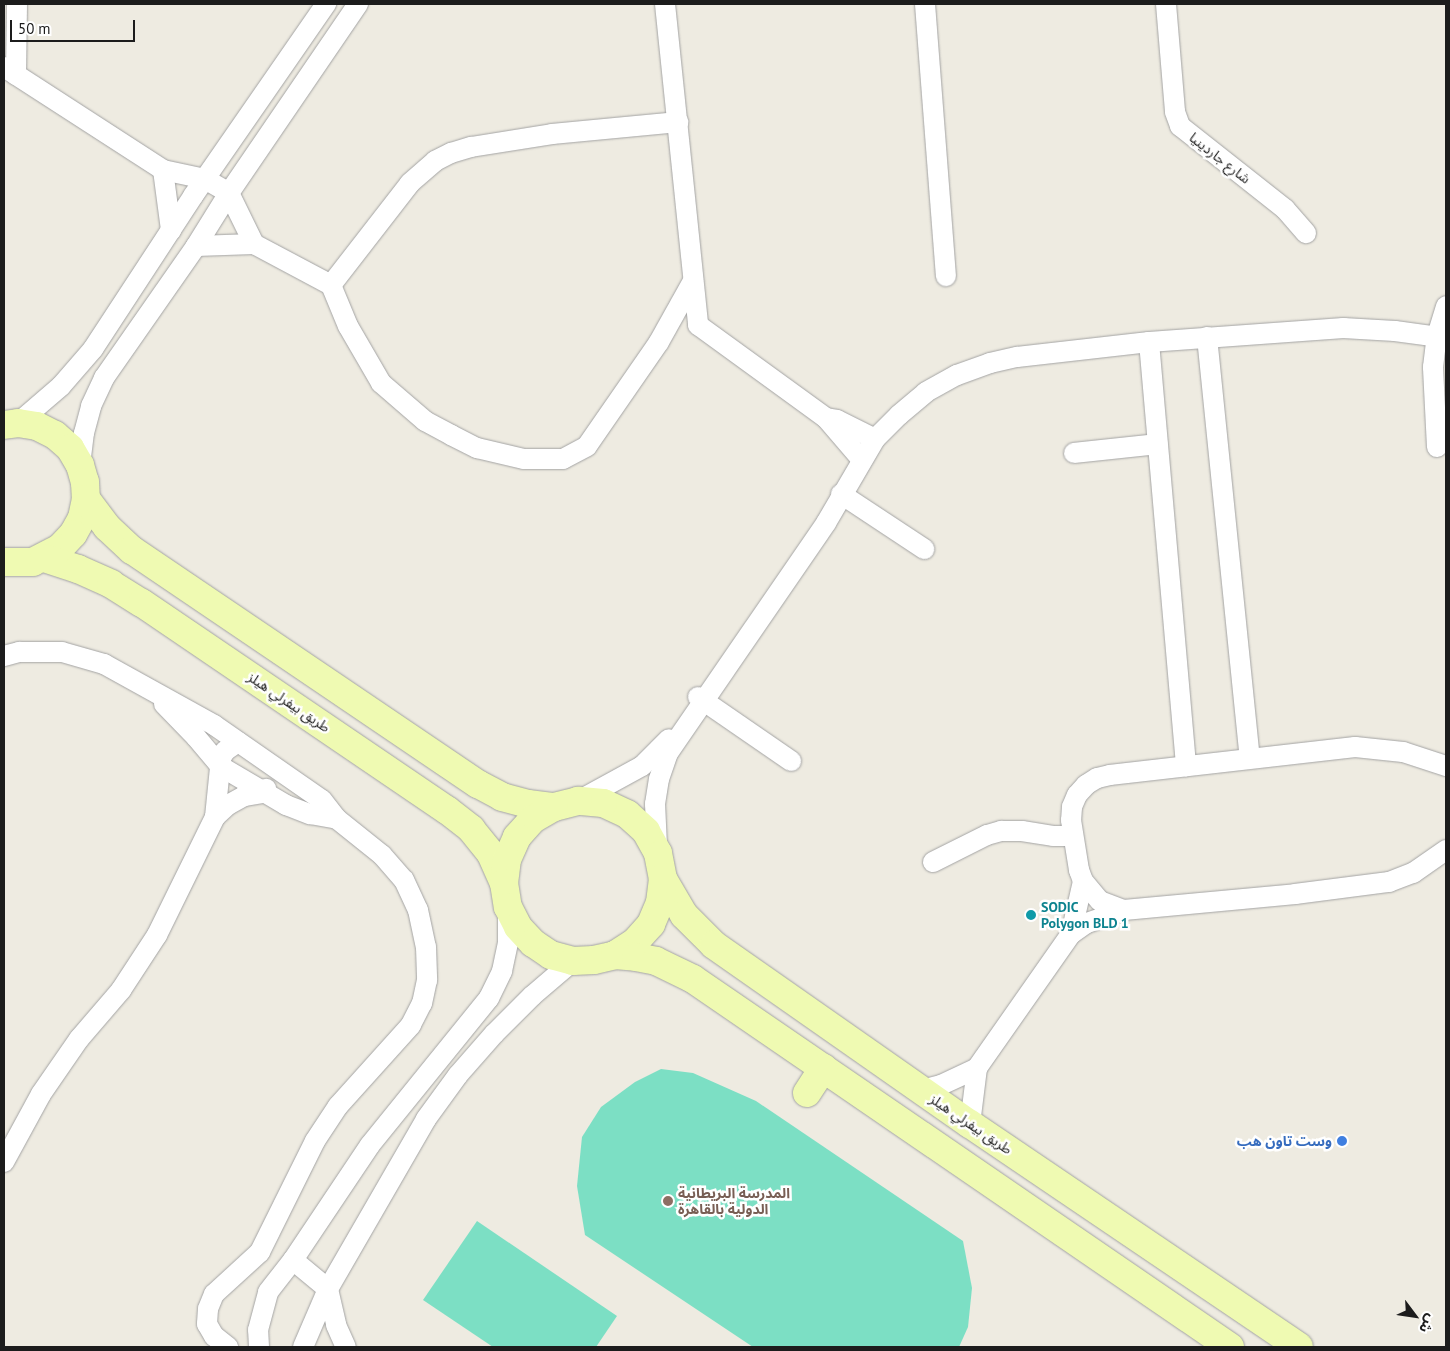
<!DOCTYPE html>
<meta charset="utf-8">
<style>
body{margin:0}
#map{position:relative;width:1450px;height:1351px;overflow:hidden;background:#eeebe1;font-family:"PT Sans","Noto Sans Arabic",sans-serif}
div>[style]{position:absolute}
.pitch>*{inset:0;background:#7cdfc4}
.roads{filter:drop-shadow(0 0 1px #a3a3a3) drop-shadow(0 0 1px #a3a3a3)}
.street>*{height:20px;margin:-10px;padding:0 10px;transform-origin:10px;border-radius:10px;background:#fff}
.secondary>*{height:28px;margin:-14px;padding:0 14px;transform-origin:14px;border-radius:14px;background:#effab2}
.dots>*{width:14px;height:14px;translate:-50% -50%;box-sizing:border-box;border:2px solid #fff;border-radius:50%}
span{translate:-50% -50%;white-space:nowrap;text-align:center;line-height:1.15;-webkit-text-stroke:5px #fff;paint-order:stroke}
.street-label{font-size:14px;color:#1c1c1c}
.culture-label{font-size:14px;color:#0d838f;font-weight:700}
.left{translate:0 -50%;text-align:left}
.shop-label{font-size:14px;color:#366cbe;font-weight:700}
.right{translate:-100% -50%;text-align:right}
.education-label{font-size:14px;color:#785e54;font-weight:700}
.frame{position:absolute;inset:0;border:5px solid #1c1c1c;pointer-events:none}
.north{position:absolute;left:1390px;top:1291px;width:50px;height:50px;-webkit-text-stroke:4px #fff;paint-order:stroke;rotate:121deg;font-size:14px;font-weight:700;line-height:20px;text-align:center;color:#1c1c1c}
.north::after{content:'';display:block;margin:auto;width:18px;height:22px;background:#1c1c1c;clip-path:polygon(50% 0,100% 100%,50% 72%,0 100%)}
.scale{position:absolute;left:10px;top:20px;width:125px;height:22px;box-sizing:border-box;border:2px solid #1c1c1c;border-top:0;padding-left:6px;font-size:15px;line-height:18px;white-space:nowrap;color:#1c1c1c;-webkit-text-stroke:4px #fff;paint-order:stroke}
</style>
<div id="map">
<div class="pitch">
<div style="clip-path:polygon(661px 1069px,693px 1073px,756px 1101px,963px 1241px,972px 1288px,968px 1327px,959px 1347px,753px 1347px,585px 1235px,577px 1186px,582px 1137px,601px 1107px,635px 1082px)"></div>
<div style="clip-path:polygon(477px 1221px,617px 1316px,596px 1347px,493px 1347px,423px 1300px)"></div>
</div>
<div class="roads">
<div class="street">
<div style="left:665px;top:4px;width:323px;rotate:84.1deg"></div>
<div style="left:698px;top:325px;width:158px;rotate:36deg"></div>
<div style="left:826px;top:418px;width:55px;rotate:49.4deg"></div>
<div style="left:925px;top:4px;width:273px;rotate:85.6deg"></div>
<div style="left:1166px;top:4px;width:108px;rotate:85.2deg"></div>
<div style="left:1175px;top:112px;width:15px;rotate:70deg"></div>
<div style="left:1180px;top:126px;width:134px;rotate:38.3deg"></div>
<div style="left:1285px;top:209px;width:32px;rotate:49deg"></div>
<div style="left:4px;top:67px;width:189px;rotate:32.9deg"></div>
<div style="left:163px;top:170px;width:43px;rotate:12.1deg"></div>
<div style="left:205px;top:179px;width:28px;rotate:30deg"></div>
<div style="left:229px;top:193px;width:57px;rotate:63.9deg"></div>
<div style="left:16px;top:75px;width:71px;rotate:-89.2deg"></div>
<div style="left:163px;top:170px;width:61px;rotate:82.4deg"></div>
<div style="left:196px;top:246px;width:58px;rotate:-2deg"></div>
<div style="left:254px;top:244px;width:87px;rotate:28deg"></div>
<div style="left:331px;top:285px;width:44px;rotate:67.5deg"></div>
<div style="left:348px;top:326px;width:66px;rotate:59.9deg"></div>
<div style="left:381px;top:383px;width:58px;rotate:40.8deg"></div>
<div style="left:425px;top:421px;width:30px;rotate:28deg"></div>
<div style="left:451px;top:435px;width:29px;rotate:27deg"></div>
<div style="left:477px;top:448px;width:48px;rotate:13.2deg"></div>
<div style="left:524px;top:459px;width:39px"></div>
<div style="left:563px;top:459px;width:27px;rotate:-28deg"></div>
<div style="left:587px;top:446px;width:126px;rotate:-55.3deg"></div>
<div style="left:659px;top:342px;width:70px;rotate:-60.9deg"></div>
<div style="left:331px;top:285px;width:129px;rotate:-52.2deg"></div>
<div style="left:410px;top:183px;width:33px;rotate:-41deg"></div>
<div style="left:435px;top:161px;width:18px;rotate:-27deg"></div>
<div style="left:451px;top:153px;width:21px;rotate:-17deg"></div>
<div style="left:471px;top:147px;width:82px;rotate:-9.1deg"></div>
<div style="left:552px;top:134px;width:127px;rotate:-5.4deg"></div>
<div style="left:1207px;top:337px;width:423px;rotate:84.2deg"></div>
<div style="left:1149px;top:342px;width:426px;rotate:85deg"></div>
<div style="left:826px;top:418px;width:11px;rotate:10deg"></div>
<div style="left:837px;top:420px;width:42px;rotate:26.6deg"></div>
<div style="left:18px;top:423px;width:57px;rotate:-40.7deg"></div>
<div style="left:61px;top:386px;width:49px;rotate:-49.1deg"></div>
<div style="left:93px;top:349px;width:183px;rotate:-56.8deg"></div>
<div style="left:193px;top:196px;width:234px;rotate:-55.3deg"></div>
<div style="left:1437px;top:447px;width:80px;rotate:-92.9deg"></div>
<div style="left:1433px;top:367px;width:31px;rotate:-83deg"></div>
<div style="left:1437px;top:336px;width:31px;rotate:-73deg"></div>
<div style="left:1074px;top:453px;width:84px;rotate:-6.1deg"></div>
<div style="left:80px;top:465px;width:32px;rotate:-83deg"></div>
<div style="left:84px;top:433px;width:28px;rotate:-75deg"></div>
<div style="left:91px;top:406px;width:31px;rotate:-65deg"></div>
<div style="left:104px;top:378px;width:161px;rotate:-55.1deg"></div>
<div style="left:196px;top:246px;width:62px;rotate:-58.1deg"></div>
<div style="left:229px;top:193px;width:229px;rotate:-55.7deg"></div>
<div style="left:841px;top:494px;width:100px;rotate:33.5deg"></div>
<div style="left:4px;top:656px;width:16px;rotate:-15deg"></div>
<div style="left:19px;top:652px;width:43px"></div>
<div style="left:62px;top:652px;width:44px;rotate:15.9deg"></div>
<div style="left:104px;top:664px;width:126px;rotate:29deg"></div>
<div style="left:214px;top:725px;width:131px;rotate:34.8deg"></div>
<div style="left:322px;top:800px;width:24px;rotate:52deg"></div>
<div style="left:337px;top:819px;width:58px;rotate:38.7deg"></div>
<div style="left:382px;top:855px;width:33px;rotate:49deg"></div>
<div style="left:404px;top:880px;width:33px;rotate:65deg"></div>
<div style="left:418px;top:910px;width:38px;rotate:78deg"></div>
<div style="left:426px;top:947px;width:33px;rotate:88deg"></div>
<div style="left:427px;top:980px;width:24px;rotate:102deg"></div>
<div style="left:422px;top:1003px;width:25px;rotate:117deg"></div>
<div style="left:411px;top:1025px;width:109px;rotate:132deg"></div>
<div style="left:338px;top:1106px;width:42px;rotate:123.3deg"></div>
<div style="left:315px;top:1141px;width:124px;rotate:116.4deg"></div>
<div style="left:260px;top:1252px;width:62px;rotate:137.6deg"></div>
<div style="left:214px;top:1294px;width:16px;rotate:112deg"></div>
<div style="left:208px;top:1309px;width:15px;rotate:94deg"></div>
<div style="left:207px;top:1324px;width:14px;rotate:60deg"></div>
<div style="left:214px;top:1336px;width:18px;rotate:38deg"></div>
<div style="left:698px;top:697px;width:113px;rotate:34.5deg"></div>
<div style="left:164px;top:704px;width:46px;rotate:45.9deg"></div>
<div style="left:196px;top:737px;width:38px;rotate:50deg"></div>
<div style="left:220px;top:766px;width:77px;rotate:30.6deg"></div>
<div style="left:286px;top:805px;width:26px;rotate:21deg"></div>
<div style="left:310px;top:814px;width:27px;rotate:10deg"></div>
<div style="left:1446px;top:766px;width:45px;rotate:-162deg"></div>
<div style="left:1403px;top:752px;width:48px;rotate:-174.1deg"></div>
<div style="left:1355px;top:747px;width:247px;rotate:173.5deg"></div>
<div style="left:1110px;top:775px;width:13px;rotate:167deg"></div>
<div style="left:1097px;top:778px;width:13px;rotate:148deg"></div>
<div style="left:1086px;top:785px;width:13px;rotate:132deg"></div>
<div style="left:1077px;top:795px;width:13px;rotate:113deg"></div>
<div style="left:1072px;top:807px;width:13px;rotate:94deg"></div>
<div style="left:1071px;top:820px;width:51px;rotate:80.9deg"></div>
<div style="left:1079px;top:870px;width:12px;rotate:70deg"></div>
<div style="left:1083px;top:881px;width:26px;rotate:50deg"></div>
<div style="left:1100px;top:901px;width:26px;rotate:21deg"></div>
<div style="left:1124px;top:910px;width:172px;rotate:-5.3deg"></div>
<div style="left:1295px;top:894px;width:95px;rotate:-7.3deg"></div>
<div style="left:1389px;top:882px;width:26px;rotate:-21deg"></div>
<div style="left:1413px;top:873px;width:40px;rotate:-34.9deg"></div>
<div style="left:578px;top:801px;width:73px;rotate:-28.7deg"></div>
<div style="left:642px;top:766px;width:38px;rotate:-45deg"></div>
<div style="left:215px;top:817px;width:18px;rotate:-43deg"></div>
<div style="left:228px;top:805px;width:18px;rotate:-29deg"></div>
<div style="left:244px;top:796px;width:18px;rotate:-9deg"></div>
<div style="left:262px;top:793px;width:6px;rotate:-45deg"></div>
<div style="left:657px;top:846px;width:42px;rotate:-92.7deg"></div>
<div style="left:655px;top:804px;width:25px;rotate:-81deg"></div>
<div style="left:659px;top:779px;width:28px;rotate:-71deg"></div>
<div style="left:668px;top:753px;width:279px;rotate:-55.5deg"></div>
<div style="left:826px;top:523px;width:97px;rotate:-59.7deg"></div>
<div style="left:875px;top:439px;width:34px;rotate:-45deg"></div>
<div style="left:899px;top:415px;width:35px;rotate:-40deg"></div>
<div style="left:926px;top:392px;width:35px;rotate:-29deg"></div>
<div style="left:957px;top:375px;width:35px;rotate:-20deg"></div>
<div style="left:990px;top:363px;width:28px;rotate:-13deg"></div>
<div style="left:1017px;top:357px;width:133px;rotate:-6.5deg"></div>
<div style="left:1149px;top:342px;width:195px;rotate:-4.1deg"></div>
<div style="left:1343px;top:328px;width:52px;rotate:3.3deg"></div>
<div style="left:1395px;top:331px;width:51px;rotate:7.8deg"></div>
<div style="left:933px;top:862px;width:60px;rotate:-26.6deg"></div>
<div style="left:987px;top:835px;width:15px;rotate:-16deg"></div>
<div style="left:1001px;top:831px;width:21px"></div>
<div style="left:1022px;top:831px;width:31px;rotate:9deg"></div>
<div style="left:1053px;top:836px;width:20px"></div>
<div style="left:1071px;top:934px;width:19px;rotate:-35deg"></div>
<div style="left:1087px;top:923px;width:39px;rotate:-19deg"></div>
<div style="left:922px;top:1090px;width:20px;rotate:-15deg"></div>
<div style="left:941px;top:1085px;width:40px;rotate:-25deg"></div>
<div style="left:970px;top:1124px;width:56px;rotate:-82.9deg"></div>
<div style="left:977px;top:1068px;width:164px;rotate:-55deg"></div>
<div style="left:1071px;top:934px;width:54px;rotate:-77.2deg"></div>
<div style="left:4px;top:1162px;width:77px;rotate:-61.4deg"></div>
<div style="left:41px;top:1094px;width:67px;rotate:-55.4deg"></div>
<div style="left:79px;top:1039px;width:65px;rotate:-49.4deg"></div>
<div style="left:121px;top:990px;width:66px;rotate:-56.8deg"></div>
<div style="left:157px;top:935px;width:131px;rotate:-63.8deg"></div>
<div style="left:215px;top:817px;width:59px;rotate:-84.2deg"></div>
<div style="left:221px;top:758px;width:8px;rotate:-60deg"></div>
<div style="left:225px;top:751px;width:16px;rotate:-35deg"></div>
<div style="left:293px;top:1260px;width:45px;rotate:39.6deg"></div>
<div style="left:328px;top:1289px;width:37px;rotate:77deg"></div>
<div style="left:336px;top:1325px;width:24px;rotate:66deg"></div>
<div style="left:259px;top:1347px;width:17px;rotate:-93deg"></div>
<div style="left:258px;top:1330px;width:39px;rotate:-75deg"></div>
<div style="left:268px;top:1292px;width:41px;rotate:-52deg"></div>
<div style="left:293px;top:1260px;width:138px;rotate:-56.2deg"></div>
<div style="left:370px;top:1145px;width:189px;rotate:-51deg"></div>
<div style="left:489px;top:998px;width:30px;rotate:-64deg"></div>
<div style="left:502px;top:971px;width:29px;rotate:-78deg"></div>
<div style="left:508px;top:943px;width:34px;rotate:-90deg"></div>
<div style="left:303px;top:1347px;width:63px;rotate:-66.7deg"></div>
<div style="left:328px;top:1289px;width:196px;rotate:-60deg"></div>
<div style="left:426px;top:1119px;width:54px;rotate:-54deg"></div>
<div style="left:458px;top:1075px;width:55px;rotate:-48.7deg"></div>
<div style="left:494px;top:1034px;width:54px;rotate:-45deg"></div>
<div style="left:532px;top:996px;width:54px;rotate:-40.5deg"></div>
</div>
<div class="secondary">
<div style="left:4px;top:425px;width:14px;rotate:-8deg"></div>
<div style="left:18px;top:423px;width:19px;rotate:9deg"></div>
<div style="left:37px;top:426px;width:20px;rotate:27deg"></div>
<div style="left:55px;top:435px;width:20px;rotate:41deg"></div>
<div style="left:70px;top:448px;width:20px;rotate:60deg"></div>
<div style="left:80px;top:465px;width:18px;rotate:74deg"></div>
<div style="left:85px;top:482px;width:17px;rotate:87deg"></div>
<div style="left:86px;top:499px;width:19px;rotate:102deg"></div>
<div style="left:82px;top:518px;width:18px;rotate:119deg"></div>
<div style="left:73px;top:534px;width:19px;rotate:133deg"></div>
<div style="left:60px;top:548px;width:30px;rotate:153deg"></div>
<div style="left:33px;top:562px;width:29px;rotate:180deg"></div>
<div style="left:86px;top:499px;width:35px;rotate:53deg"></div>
<div style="left:107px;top:527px;width:34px;rotate:43deg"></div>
<div style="left:132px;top:550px;width:418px;rotate:34.1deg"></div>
<div style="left:478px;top:784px;width:27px;rotate:28deg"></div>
<div style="left:502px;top:797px;width:27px;rotate:15deg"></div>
<div style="left:528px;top:804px;width:26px;rotate:7deg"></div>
<div style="left:44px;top:558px;width:36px;rotate:18deg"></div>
<div style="left:78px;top:569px;width:36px;rotate:24deg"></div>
<div style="left:111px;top:584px;width:36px;rotate:32deg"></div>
<div style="left:142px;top:603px;width:369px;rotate:34.2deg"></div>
<div style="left:447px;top:810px;width:31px;rotate:38deg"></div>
<div style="left:471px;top:829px;width:32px;rotate:51deg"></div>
<div style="left:491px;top:854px;width:32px;rotate:66deg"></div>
<div style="left:663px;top:879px;width:42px;rotate:59.7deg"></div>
<div style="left:684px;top:915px;width:42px;rotate:45deg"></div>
<div style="left:714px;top:945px;width:312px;rotate:35deg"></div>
<div style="left:970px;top:1124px;width:397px;rotate:34.1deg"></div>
<div style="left:615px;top:955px;width:24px;rotate:-33deg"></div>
<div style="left:635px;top:942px;width:24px;rotate:-48deg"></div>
<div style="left:651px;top:924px;width:23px;rotate:-67deg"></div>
<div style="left:660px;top:903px;width:24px;rotate:-83deg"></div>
<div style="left:663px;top:879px;width:26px;rotate:-101deg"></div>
<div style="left:658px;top:853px;width:25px;rotate:-119deg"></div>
<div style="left:646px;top:831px;width:25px;rotate:-138deg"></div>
<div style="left:627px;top:814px;width:26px;rotate:-155deg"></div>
<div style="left:603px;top:803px;width:25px;rotate:-175deg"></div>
<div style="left:578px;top:801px;width:25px;rotate:166deg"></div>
<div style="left:554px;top:807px;width:24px;rotate:150deg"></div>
<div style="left:533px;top:819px;width:24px;rotate:132deg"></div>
<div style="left:517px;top:837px;width:24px;rotate:114deg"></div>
<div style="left:507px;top:859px;width:24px;rotate:97deg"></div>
<div style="left:504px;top:883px;width:24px;rotate:81deg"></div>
<div style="left:508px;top:907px;width:22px;rotate:63deg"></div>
<div style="left:518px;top:927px;width:22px;rotate:47deg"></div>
<div style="left:533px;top:943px;width:22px;rotate:34deg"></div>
<div style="left:551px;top:955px;width:23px;rotate:15deg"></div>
<div style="left:573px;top:961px;width:21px;rotate:-3deg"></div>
<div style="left:594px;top:960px;width:22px;rotate:-13deg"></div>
<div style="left:615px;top:955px;width:21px;rotate:5deg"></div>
<div style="left:636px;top:957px;width:20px;rotate:11deg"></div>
<div style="left:656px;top:961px;width:41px;rotate:25.9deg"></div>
<div style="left:693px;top:979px;width:651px;rotate:34.42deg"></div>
<div style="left:807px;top:1093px;width:30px;rotate:-57deg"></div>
</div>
</div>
<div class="dots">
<div style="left:1031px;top:915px;background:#0f9aa8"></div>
<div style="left:1342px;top:1141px;background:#3f7fe0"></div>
<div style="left:668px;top:1201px;background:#8d6e63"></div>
</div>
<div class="street-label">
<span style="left:1220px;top:158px;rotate:38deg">شارع جاردينيا</span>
<span style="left:289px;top:702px;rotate:34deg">طريق بيفرلي هيلز</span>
<span style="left:971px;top:1124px;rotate:34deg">طريق بيفرلي هيلز</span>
</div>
<div class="culture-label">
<span class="left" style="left:1041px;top:915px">SODIC<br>Polygon BLD 1</span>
</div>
<div class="shop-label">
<span class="right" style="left:1332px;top:1141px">وست تاون هب</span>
</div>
<div class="education-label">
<span class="left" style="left:678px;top:1201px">المدرسة البريطانية<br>الدولية بالقاهرة</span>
</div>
<div class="frame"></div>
<div class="north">ش</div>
<div class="scale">50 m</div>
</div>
